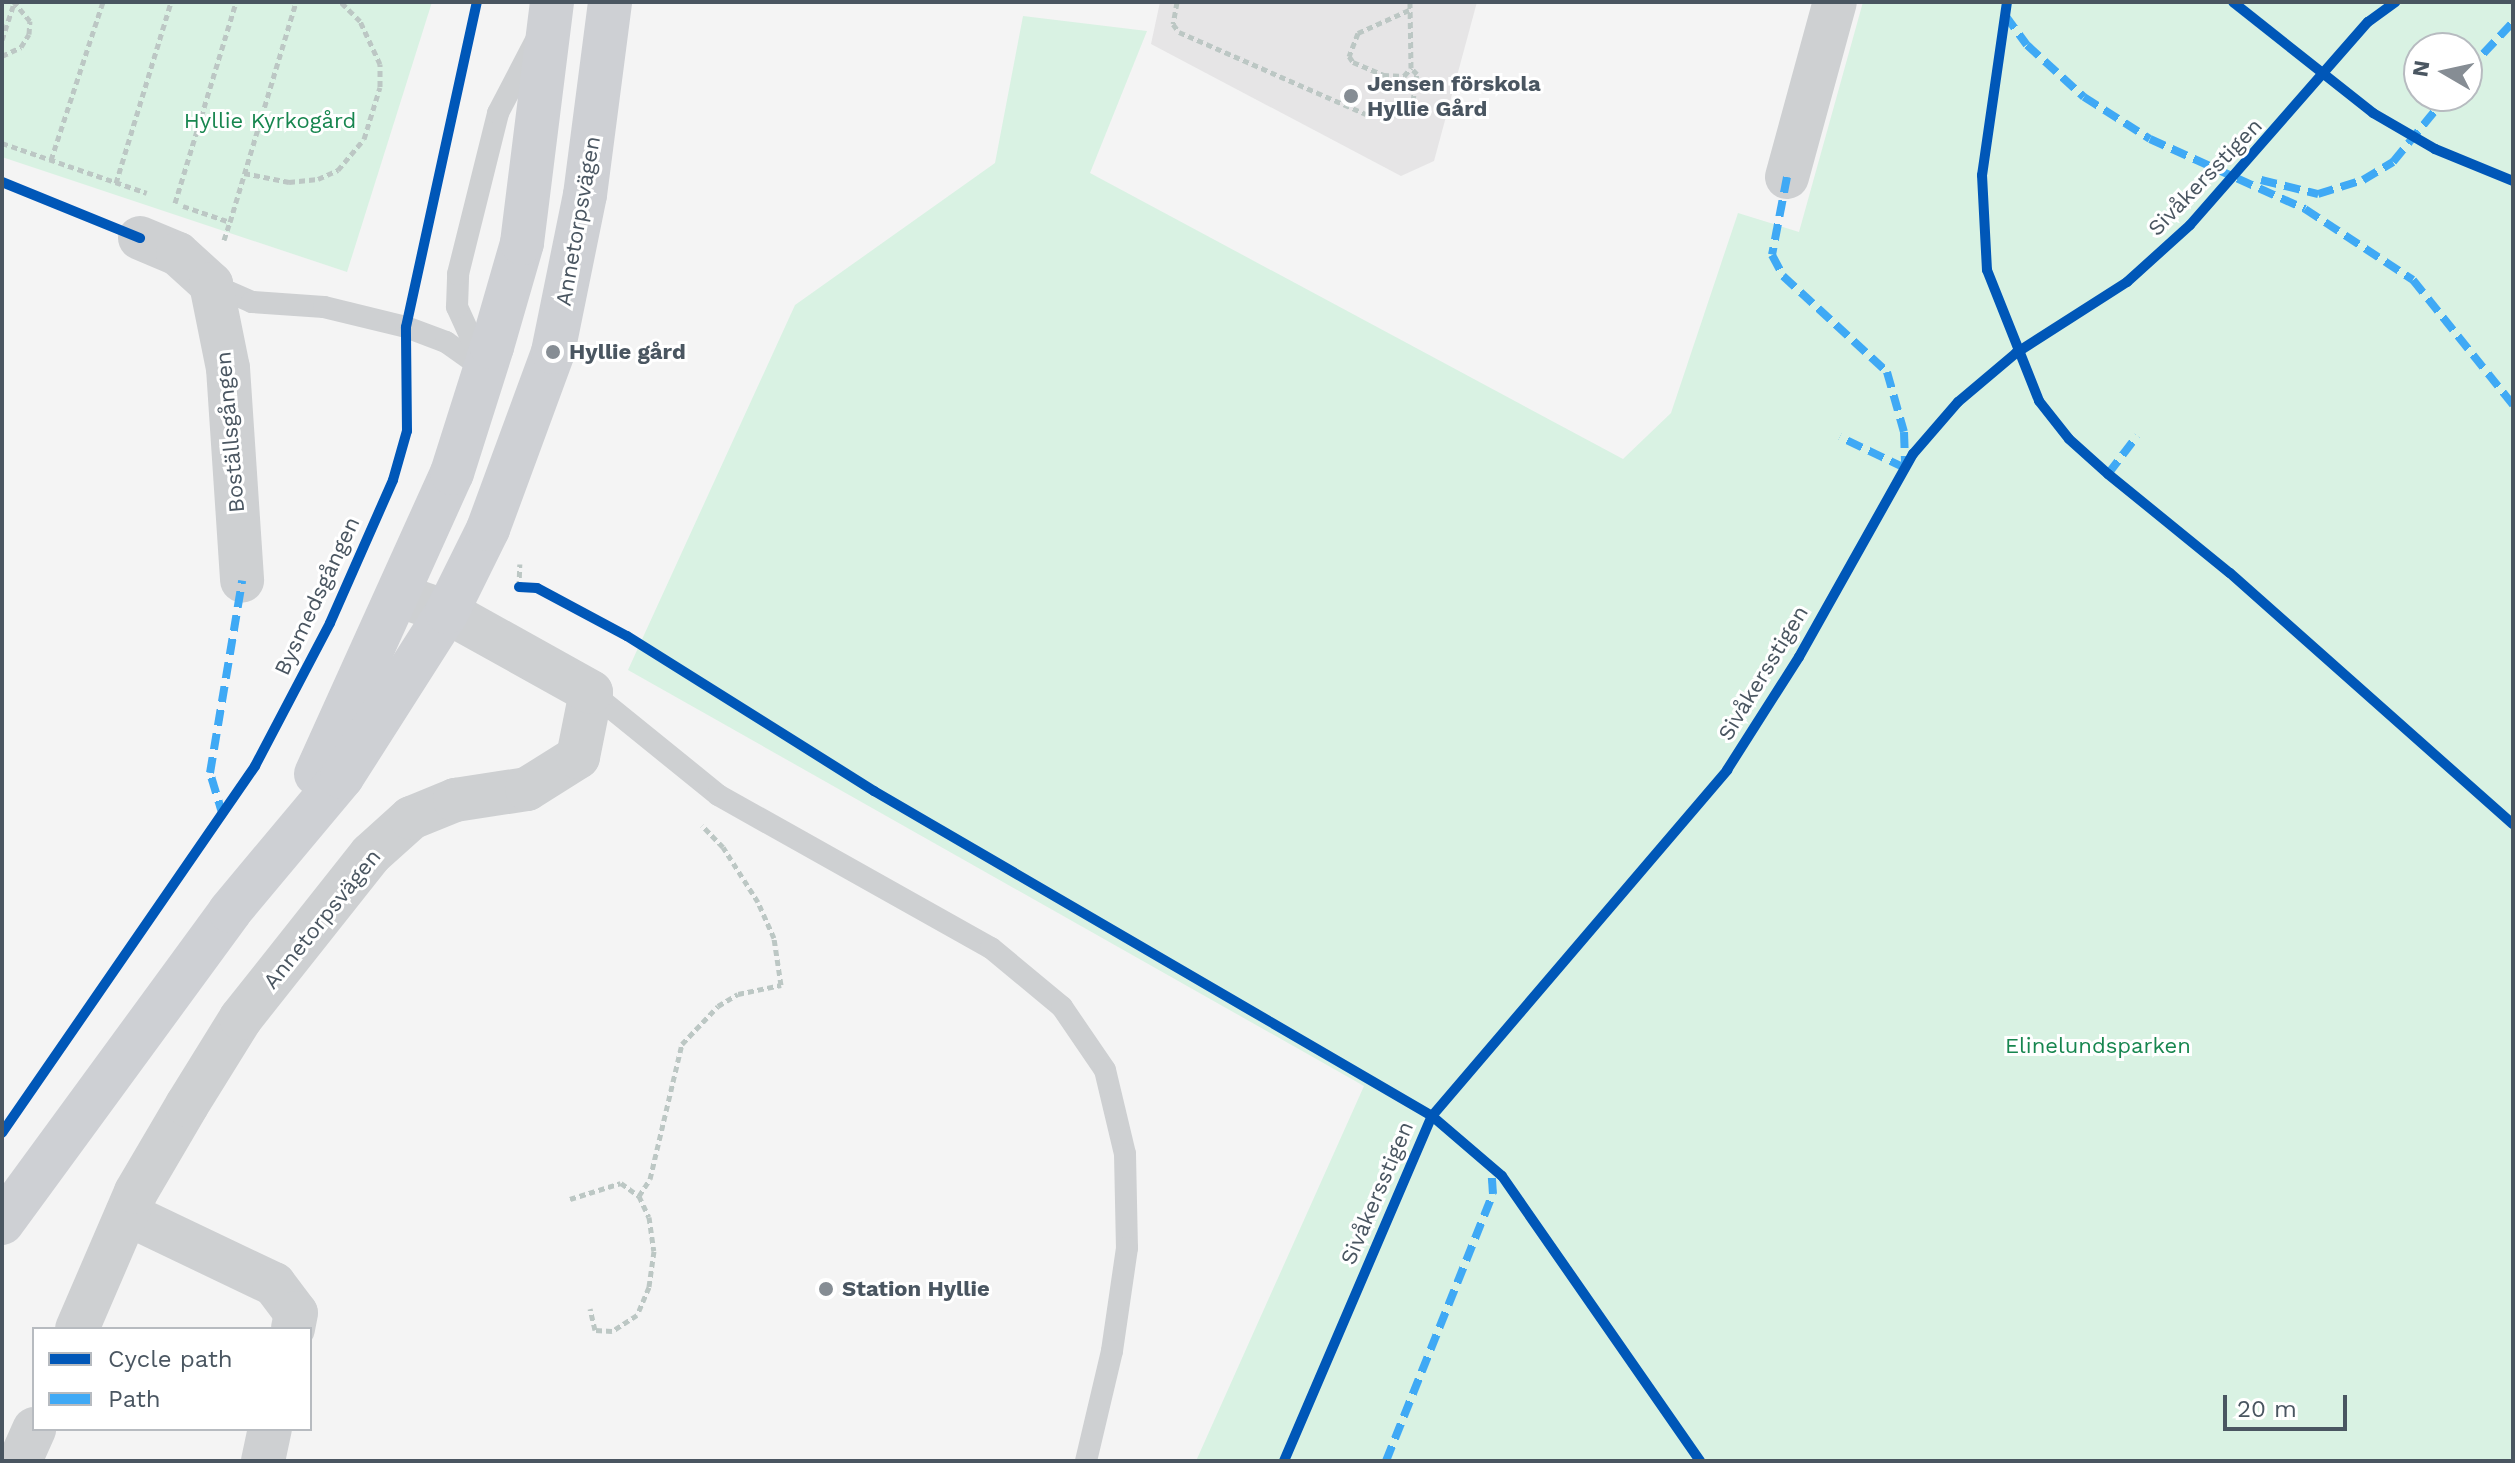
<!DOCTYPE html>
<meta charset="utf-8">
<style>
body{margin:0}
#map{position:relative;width:2515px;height:1463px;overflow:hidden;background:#f4f4f4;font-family:"Work Sans",sans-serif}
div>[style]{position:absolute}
.education>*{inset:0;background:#e6e5e6}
.green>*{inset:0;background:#d9f2e3}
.path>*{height:5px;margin-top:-2.5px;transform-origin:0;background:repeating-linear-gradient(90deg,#bcc7c4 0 6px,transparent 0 10px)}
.lane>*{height:22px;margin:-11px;padding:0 11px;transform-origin:11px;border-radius:11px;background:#ced0d2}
.street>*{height:44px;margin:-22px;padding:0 22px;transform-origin:22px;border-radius:22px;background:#ced0d2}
.secondary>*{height:44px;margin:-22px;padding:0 22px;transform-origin:22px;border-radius:22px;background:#ced0d4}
.quiet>*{height:8px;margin-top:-4px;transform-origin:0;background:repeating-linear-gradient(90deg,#3fa9f5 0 16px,transparent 0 24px)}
.cycleway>*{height:10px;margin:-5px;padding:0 5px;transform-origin:5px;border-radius:5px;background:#0057b8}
.dots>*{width:22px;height:22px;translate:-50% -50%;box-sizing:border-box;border:4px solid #fff;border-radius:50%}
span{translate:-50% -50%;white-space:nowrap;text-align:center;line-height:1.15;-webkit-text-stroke:6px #fff;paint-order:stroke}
.poi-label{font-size:22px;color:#4a5661;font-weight:700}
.left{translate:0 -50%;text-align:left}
.park-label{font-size:22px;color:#17864f}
.street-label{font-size:22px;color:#4a5661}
.frame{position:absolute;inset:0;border:4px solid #4a5661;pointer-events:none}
.legend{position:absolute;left:32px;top:1327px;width:280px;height:104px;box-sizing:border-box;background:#fff;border:2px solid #b7bbc0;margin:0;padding:10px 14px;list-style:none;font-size:24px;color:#4a5661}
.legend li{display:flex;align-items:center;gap:16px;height:40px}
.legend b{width:40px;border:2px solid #b7bbc0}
.north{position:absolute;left:2403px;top:32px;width:80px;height:80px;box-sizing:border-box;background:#fff;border:2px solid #b7bbc0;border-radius:50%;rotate:279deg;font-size:22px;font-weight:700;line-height:32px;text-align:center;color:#4a5661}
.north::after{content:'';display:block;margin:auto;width:28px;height:36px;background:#868d94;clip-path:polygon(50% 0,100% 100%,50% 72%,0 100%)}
.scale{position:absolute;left:2223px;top:1395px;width:124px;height:36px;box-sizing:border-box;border:4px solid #4a5661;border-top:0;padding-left:10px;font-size:24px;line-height:28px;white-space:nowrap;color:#4a5661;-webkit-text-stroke:6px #fff;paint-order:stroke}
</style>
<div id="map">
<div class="education">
<div style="clip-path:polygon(1160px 2px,1477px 2px,1434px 161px,1401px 176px,1151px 44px)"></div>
</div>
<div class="green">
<div style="clip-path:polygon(2px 2px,432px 2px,347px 272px,2px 157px)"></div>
<div style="clip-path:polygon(evenodd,1863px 2px,2513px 2px,2513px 1461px,1196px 1461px,1364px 1086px,628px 670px,795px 305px,995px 163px,1023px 16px,1147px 31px,1090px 173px,1623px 459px,1671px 413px,1738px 213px,1799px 232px,1863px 2px,2467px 48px,2467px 96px,2419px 96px,2419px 48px,2467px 48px)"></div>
</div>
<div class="path">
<div style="left:1177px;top:2px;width:22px;rotate:100deg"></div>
<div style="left:1173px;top:24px;width:10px;rotate:53deg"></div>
<div style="left:1179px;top:32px;width:204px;rotate:23.7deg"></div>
<div style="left:1366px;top:114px;width:26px;rotate:4deg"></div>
<div style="left:1392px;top:116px;width:26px;rotate:-36deg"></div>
<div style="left:1413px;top:101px;width:27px;rotate:-82deg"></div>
<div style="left:1417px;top:74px;width:8px;rotate:-135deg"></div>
<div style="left:1409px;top:10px;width:56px;rotate:155.7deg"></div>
<div style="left:1358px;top:33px;width:25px;rotate:111deg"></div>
<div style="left:1349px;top:56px;width:7px;rotate:56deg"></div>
<div style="left:1353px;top:62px;width:33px;rotate:23deg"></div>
<div style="left:1383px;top:75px;width:21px;rotate:3deg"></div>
<div style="left:1404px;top:76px;width:11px;rotate:-49deg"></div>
<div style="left:1411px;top:68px;width:66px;rotate:-90.9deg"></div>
<div style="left:2px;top:40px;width:39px;rotate:-72deg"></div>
<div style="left:2px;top:56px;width:21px;rotate:-25deg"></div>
<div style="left:21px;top:47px;width:15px;rotate:-58deg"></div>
<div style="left:29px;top:34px;width:13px;rotate:-86deg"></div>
<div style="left:30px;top:21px;width:25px;rotate:-130deg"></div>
<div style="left:2px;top:143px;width:153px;rotate:19deg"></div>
<div style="left:51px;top:160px;width:166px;rotate:-71.8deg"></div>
<div style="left:244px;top:173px;width:46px;rotate:11.3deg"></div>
<div style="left:289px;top:182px;width:29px;rotate:-6deg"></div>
<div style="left:318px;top:179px;width:22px;rotate:-24deg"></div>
<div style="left:338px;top:170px;width:40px;rotate:-50deg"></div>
<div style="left:364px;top:139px;width:54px;rotate:-72.9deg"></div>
<div style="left:380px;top:87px;width:23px;rotate:-90deg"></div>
<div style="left:380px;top:64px;width:47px;rotate:-114.9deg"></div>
<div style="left:360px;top:21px;width:27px;rotate:-135deg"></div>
<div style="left:116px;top:183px;width:189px;rotate:-73.1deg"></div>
<div style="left:175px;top:203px;width:210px;rotate:-73.1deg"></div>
<div style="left:183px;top:206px;width:50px;rotate:18.8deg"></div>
<div style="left:230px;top:222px;width:230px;rotate:-73.3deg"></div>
<div style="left:224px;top:240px;width:19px;rotate:-72deg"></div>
<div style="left:519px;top:587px;width:23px;rotate:-88deg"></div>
<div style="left:639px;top:1196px;width:20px;rotate:-57deg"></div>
<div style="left:650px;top:1179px;width:139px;rotate:-76.7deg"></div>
<div style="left:682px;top:1044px;width:52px;rotate:-46.5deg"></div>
<div style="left:718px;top:1006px;width:23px;rotate:-31deg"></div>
<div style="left:738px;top:994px;width:44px;rotate:-11.8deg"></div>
<div style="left:781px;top:985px;width:48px;rotate:-98.5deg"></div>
<div style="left:774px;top:938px;width:39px;rotate:-114deg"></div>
<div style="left:758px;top:902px;width:65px;rotate:-122.5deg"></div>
<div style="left:723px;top:847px;width:30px;rotate:-134deg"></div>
<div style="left:570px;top:1199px;width:53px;rotate:-17.4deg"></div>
<div style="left:621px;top:1183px;width:22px;rotate:36deg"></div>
<div style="left:639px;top:1196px;width:23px;rotate:65deg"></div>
<div style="left:649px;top:1217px;width:34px;rotate:82deg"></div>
<div style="left:654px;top:1251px;width:36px;rotate:98deg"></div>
<div style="left:649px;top:1287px;width:30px;rotate:113deg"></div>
<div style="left:637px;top:1315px;width:30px;rotate:147deg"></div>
<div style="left:612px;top:1331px;width:17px;rotate:-177deg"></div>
<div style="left:595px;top:1330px;width:22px;rotate:-103deg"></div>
</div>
<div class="lane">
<div style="left:211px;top:284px;width:45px;rotate:23.7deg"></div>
<div style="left:252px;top:302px;width:72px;rotate:4deg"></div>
<div style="left:324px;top:307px;width:84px;rotate:13.7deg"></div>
<div style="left:406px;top:327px;width:43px;rotate:20.6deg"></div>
<div style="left:446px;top:342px;width:47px;rotate:35.4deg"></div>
<div style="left:483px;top:364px;width:63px;rotate:-114.5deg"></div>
<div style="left:457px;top:307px;width:33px;rotate:-88deg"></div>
<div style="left:458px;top:274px;width:166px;rotate:-76deg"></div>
<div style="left:498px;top:113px;width:85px;rotate:-62.5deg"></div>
<div style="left:591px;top:692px;width:164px;rotate:39deg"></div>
<div style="left:718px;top:795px;width:313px;rotate:29.3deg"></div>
<div style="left:991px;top:948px;width:92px;rotate:39.7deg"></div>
<div style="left:1062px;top:1007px;width:76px;rotate:55.7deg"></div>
<div style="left:1105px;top:1070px;width:86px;rotate:76.6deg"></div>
<div style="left:1125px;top:1154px;width:94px;rotate:88.8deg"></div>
<div style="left:1127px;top:1248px;width:104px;rotate:98.3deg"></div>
<div style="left:1112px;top:1351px;width:113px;rotate:103.3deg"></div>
</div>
<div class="street">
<div style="left:1787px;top:177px;width:181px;rotate:-74.7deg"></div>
<div style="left:140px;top:238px;width:41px;rotate:22.8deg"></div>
<div style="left:178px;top:254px;width:45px;rotate:42.3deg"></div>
<div style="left:211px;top:284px;width:86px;rotate:78.6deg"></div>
<div style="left:228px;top:368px;width:213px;rotate:86.2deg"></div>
<div style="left:127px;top:1214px;width:163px;rotate:25.5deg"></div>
<div style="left:274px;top:1284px;width:36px;rotate:53deg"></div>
<div style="left:296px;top:1313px;width:16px;rotate:101deg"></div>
<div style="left:77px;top:1329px;width:149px;rotate:-66.7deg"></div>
<div style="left:136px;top:1192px;width:101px;rotate:-59.6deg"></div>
<div style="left:187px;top:1105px;width:102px;rotate:-58.2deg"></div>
<div style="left:241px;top:1018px;width:209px;rotate:-51.6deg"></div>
<div style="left:371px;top:854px;width:54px;rotate:-42deg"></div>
<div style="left:411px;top:818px;width:48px;rotate:-22.2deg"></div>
<div style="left:455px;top:800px;width:73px;rotate:-8.7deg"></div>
<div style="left:527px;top:789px;width:60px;rotate:-32.1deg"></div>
<div style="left:578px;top:757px;width:66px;rotate:-78.7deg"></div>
<div style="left:591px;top:692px;width:165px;rotate:-150.9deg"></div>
<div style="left:447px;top:612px;width:50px;rotate:-161.2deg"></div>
<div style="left:20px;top:1461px;width:35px;rotate:-66deg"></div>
<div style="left:263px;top:1461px;width:33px;rotate:-78deg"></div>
</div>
<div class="secondary">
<div style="left:316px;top:774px;width:330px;rotate:-65.7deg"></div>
<div style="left:452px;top:473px;width:132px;rotate:-72.4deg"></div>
<div style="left:492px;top:347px;width:108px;rotate:-73.9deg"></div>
<div style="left:522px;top:243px;width:243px;rotate:-82.9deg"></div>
<div style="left:2px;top:1223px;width:386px;rotate:-53.8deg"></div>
<div style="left:230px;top:911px;width:175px;rotate:-50.1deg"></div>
<div style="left:342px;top:777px;width:196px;rotate:-57.5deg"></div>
<div style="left:447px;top:612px;width:93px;rotate:-63.7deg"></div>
<div style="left:488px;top:529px;width:189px;rotate:-69.8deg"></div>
<div style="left:553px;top:352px;width:160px;rotate:-78.5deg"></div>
<div style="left:585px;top:195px;width:195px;rotate:-82.6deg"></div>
</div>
<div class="quiet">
<div style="left:2005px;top:15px;width:37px;rotate:54deg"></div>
<div style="left:2027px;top:45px;width:77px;rotate:42.4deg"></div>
<div style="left:2084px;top:97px;width:78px;rotate:32.5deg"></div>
<div style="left:2150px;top:139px;width:170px;rotate:24.3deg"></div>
<div style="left:2305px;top:209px;width:129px;rotate:33.3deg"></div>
<div style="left:2413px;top:280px;width:160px;rotate:51.3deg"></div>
<div style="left:2467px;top:71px;width:67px;rotate:-46.8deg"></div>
<div style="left:1787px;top:177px;width:79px;rotate:100.9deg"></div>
<div style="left:1772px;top:255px;width:24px;rotate:62deg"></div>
<div style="left:1783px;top:276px;width:142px;rotate:42.7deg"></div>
<div style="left:1887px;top:372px;width:62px;rotate:74.2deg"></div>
<div style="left:1904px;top:432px;width:36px;rotate:88deg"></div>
<div style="left:1905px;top:468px;width:72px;rotate:-154.5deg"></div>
<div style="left:2261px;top:180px;width:59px;rotate:13.8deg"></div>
<div style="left:2318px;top:194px;width:47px;rotate:-17.3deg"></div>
<div style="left:2363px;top:180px;width:35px;rotate:-31deg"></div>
<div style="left:2393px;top:162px;width:85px;rotate:-50.7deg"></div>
<div style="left:2108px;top:474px;width:48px;rotate:-52.7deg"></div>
<div style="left:223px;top:816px;width:45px;rotate:-106.8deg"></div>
<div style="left:210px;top:773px;width:195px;rotate:-80.5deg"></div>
<div style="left:1386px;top:1461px;width:288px;rotate:-68.2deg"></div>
<div style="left:1493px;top:1194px;width:27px;rotate:-94deg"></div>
</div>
<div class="cycleway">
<div style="left:2007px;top:2px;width:175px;rotate:98.2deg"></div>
<div style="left:1982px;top:175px;width:95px;rotate:87deg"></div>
<div style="left:1987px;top:270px;width:141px;rotate:68.3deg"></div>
<div style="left:2039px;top:401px;width:48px;rotate:51.7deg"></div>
<div style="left:2069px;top:439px;width:52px;rotate:41.9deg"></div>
<div style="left:2108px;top:474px;width:157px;rotate:39.1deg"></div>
<div style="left:2230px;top:573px;width:378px;rotate:41.6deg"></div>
<div style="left:2233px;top:2px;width:179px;rotate:38.4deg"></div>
<div style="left:2373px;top:113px;width:72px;rotate:30.1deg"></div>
<div style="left:2435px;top:149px;width:84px;rotate:22.3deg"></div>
<div style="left:2px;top:182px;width:149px;rotate:22.1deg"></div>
<div style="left:519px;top:587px;width:18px;rotate:3deg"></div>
<div style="left:537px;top:588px;width:102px;rotate:28.1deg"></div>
<div style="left:627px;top:636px;width:292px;rotate:32.1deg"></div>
<div style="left:874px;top:791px;width:646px;rotate:30.22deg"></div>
<div style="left:1432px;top:1116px;width:92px;rotate:40.6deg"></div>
<div style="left:1502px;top:1176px;width:347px;rotate:55.2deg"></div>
<div style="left:2px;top:1133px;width:446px;rotate:-55.4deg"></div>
<div style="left:255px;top:766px;width:161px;rotate:-62.3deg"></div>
<div style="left:330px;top:623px;width:156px;rotate:-66.2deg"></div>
<div style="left:393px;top:480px;width:51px;rotate:-74.1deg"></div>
<div style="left:407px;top:431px;width:104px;rotate:-90.6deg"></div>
<div style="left:406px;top:327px;width:333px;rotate:-77.7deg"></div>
<div style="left:1284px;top:1461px;width:375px;rotate:-66.8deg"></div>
<div style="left:1432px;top:1116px;width:455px;rotate:-49.5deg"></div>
<div style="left:1727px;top:770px;width:134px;rotate:-57.5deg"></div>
<div style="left:1799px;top:657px;width:233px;rotate:-60.7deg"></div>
<div style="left:1913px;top:454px;width:69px;rotate:-49.1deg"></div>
<div style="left:1958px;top:402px;width:76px;rotate:-40.2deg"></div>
<div style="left:2016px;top:353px;width:132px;rotate:-32.6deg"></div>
<div style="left:2127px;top:282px;width:85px;rotate:-42.1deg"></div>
<div style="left:2190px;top:225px;width:270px;rotate:-48.8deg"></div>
<div style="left:2368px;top:22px;width:34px;rotate:-36deg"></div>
</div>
<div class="dots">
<div style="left:1351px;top:96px;background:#868d94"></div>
<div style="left:553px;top:352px;background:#868d94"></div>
<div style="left:826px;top:1289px;background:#868d94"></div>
</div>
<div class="poi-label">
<span class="left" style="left:1367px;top:96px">Jensen förskola<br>Hyllie Gård</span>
<span class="left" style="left:569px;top:352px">Hyllie gård</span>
<span class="left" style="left:842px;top:1289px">Station Hyllie</span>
</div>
<div class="park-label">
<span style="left:270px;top:121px">Hyllie Kyrkogård</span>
<span style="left:2098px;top:1046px">Elinelundsparken</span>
</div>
<div class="street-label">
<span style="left:2205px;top:177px;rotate:-46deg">Sivåkersstigen</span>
<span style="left:578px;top:221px;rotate:-80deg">Annetorpsvägen</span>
<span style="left:230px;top:432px;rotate:-95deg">Boställsgången</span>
<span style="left:317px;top:596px;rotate:-65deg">Bysmedsgången</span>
<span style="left:1763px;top:673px;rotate:-59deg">Sivåkersstigen</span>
<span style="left:322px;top:919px;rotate:-51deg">Annetorpsvägen</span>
<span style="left:1377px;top:1193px;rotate:-67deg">Sivåkersstigen</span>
</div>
<div class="frame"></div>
<ul class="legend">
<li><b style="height:10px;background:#0057b8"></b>Cycle path</li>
<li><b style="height:10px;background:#3fa9f5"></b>Path</li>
</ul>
<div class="north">N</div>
<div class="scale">20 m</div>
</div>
